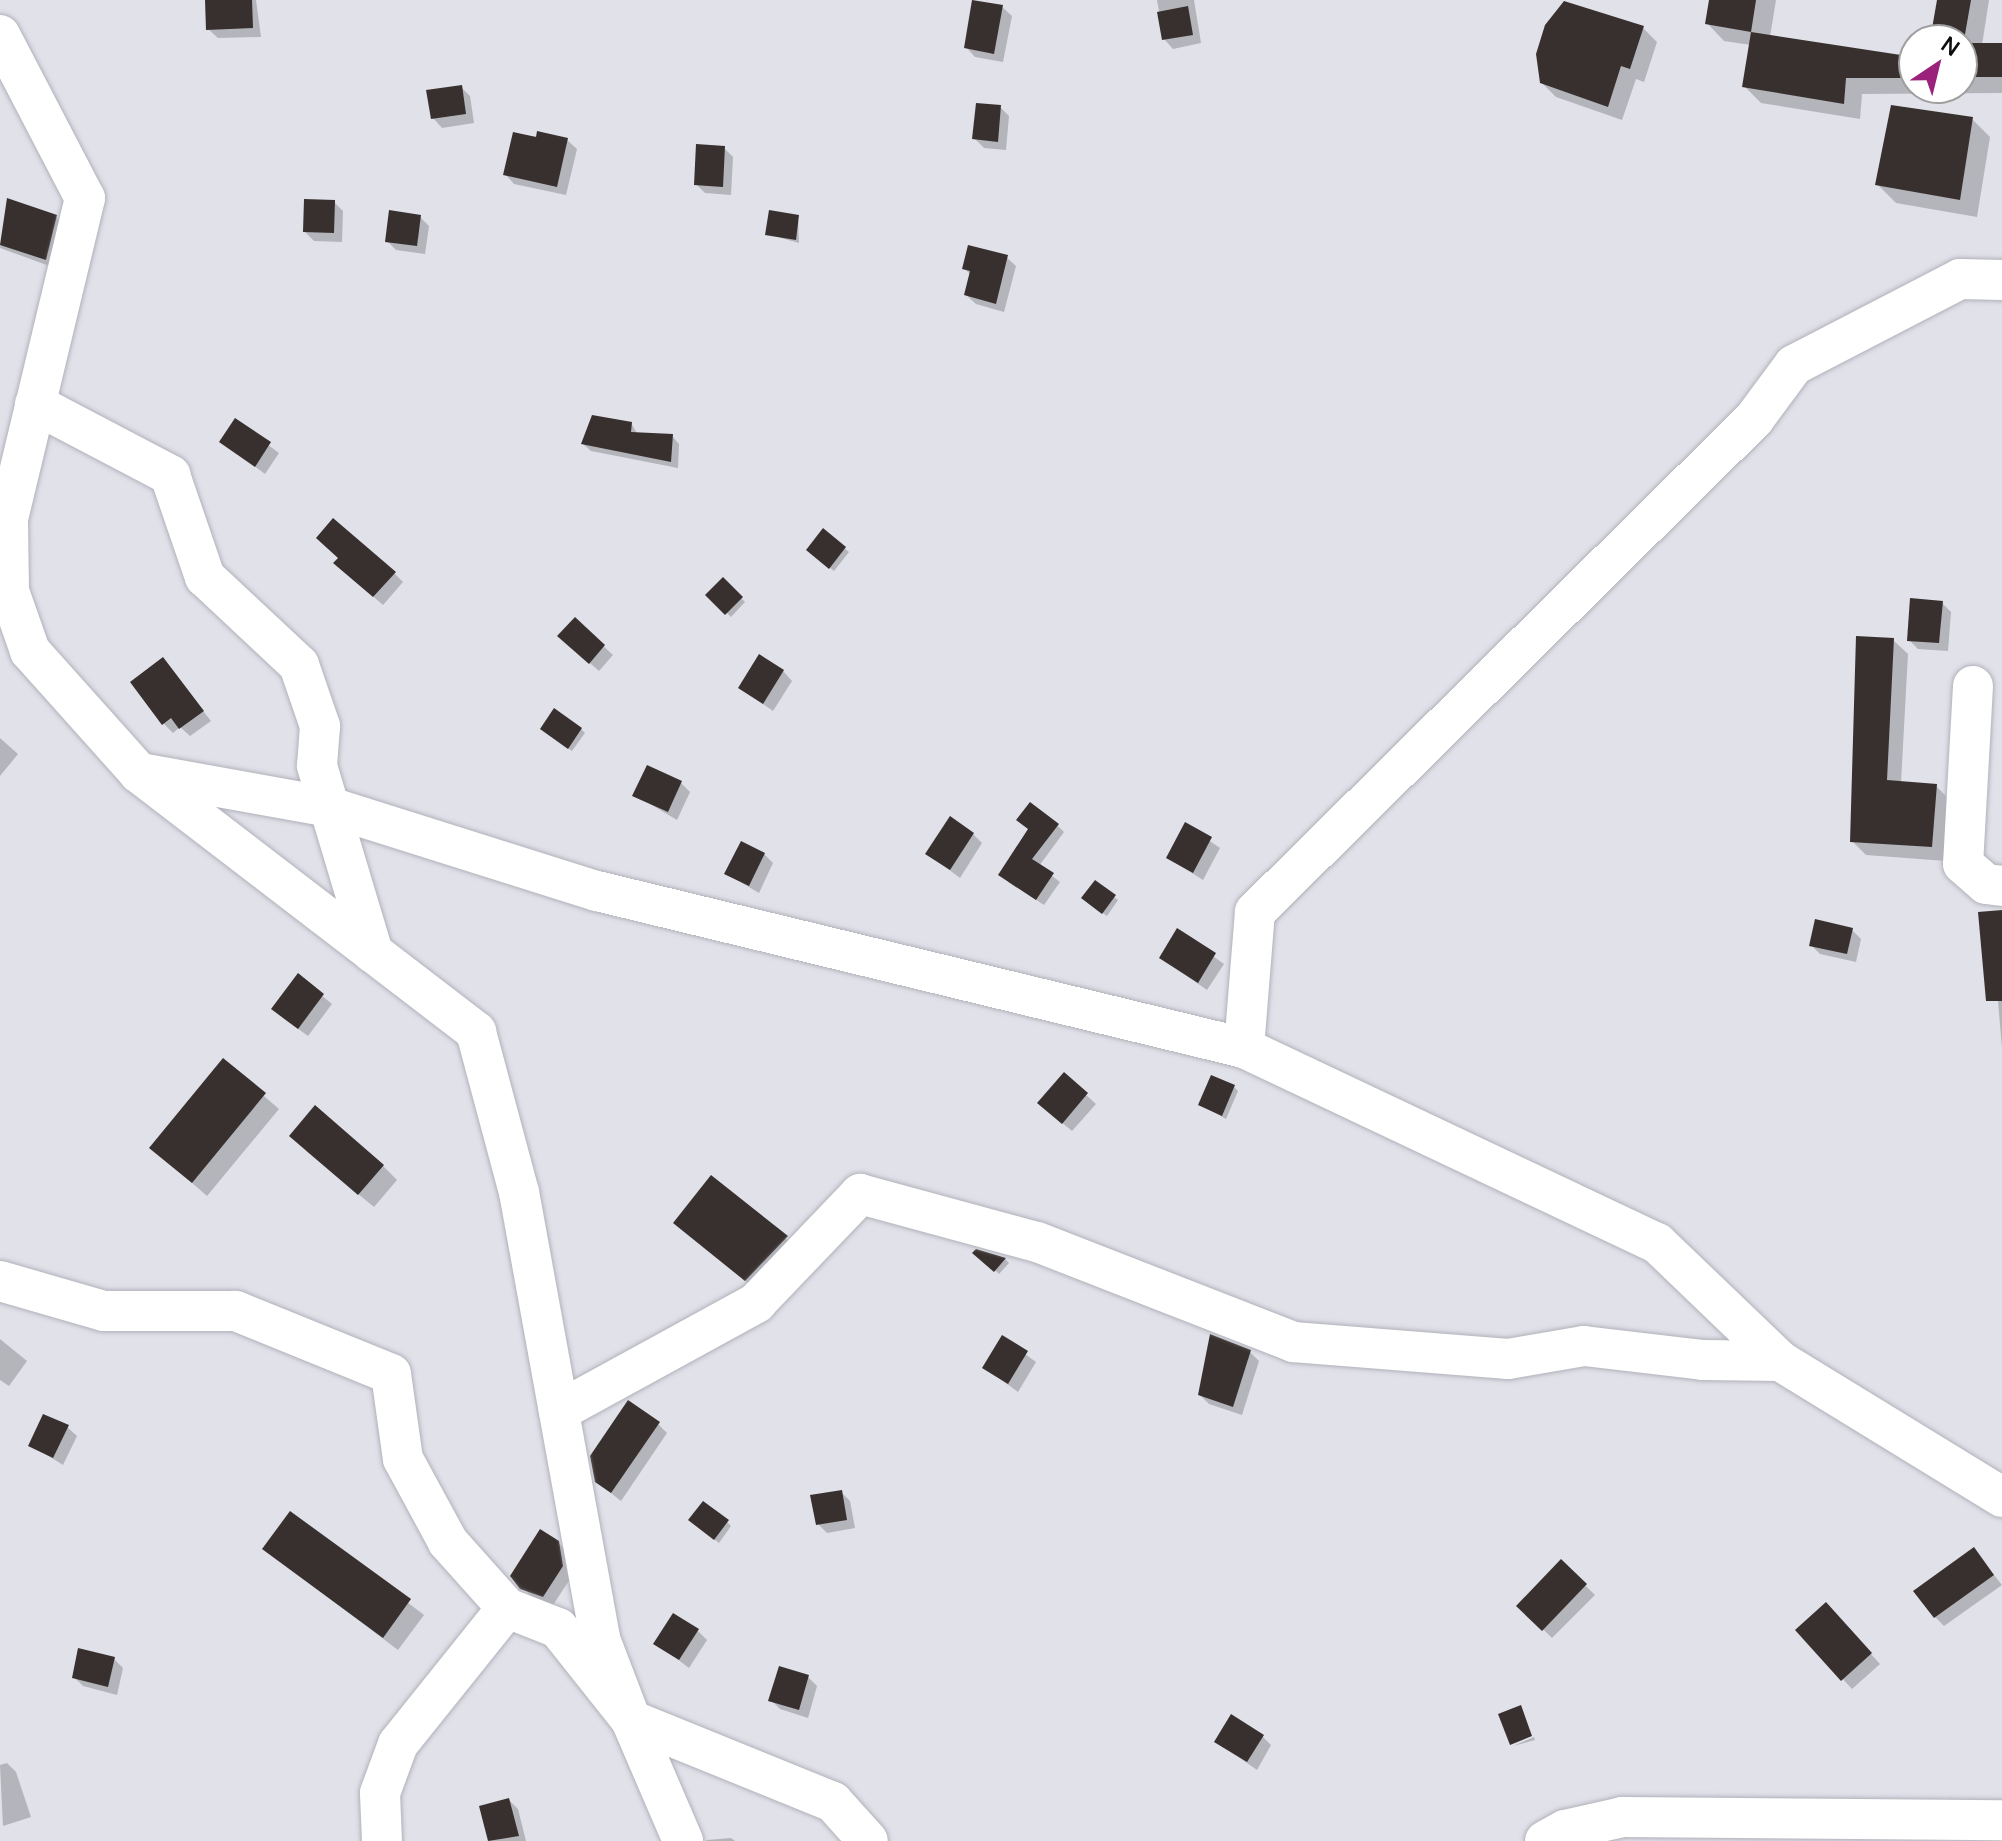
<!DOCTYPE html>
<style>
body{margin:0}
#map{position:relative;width:2002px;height:1841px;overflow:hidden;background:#e1e1ea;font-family:Manrope,sans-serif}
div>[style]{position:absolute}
.shadow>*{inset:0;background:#0003}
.building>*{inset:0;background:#38302e}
.roads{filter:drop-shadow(0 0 2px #b1b1ba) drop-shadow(0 0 2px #b1b1ba)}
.minor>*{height:40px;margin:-20px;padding:0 20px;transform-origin:20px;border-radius:20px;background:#fff}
span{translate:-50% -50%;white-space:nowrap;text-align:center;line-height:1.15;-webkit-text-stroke:8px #fff;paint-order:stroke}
.north{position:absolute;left:1898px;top:24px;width:80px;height:80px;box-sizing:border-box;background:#fff;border:2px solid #9f9f9f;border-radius:50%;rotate:35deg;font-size:22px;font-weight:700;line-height:32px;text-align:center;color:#0e0e10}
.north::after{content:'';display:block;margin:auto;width:28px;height:36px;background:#9b227a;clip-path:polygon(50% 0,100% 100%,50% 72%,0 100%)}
</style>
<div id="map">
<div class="shadow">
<div style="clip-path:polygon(207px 0,256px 0,261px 37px,218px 38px,208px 29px)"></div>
<div style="clip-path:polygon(1157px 0,1194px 0,1201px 43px,1173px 49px,1164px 39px)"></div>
<div style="clip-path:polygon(1711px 0,1776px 0,1770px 37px,1914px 59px,1914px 88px,1962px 88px,1962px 40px,1933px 40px,1940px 0,1989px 0,1982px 45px,2002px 45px,2002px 93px,1862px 94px,1860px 119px,1761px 103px,1744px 86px,1751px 45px,1724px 41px,1707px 23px)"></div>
<div style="clip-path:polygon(1002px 7px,1012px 16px,1003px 62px,975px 57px,966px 47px)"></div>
<div style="clip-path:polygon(1643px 28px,1657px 42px,1644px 82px,1636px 79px,1622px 120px,1556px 97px,1542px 83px)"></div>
<div style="clip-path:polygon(461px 87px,470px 96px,474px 123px,442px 128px,433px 118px)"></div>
<div style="clip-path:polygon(1000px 107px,1009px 116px,1006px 150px,984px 148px,975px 139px)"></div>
<div style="clip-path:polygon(1972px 119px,1990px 137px,1977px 217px,1896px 203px,1878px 185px)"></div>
<div style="clip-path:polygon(514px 134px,567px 140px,577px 149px,566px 195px,514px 184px,505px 174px)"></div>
<div style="clip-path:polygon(724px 148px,733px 157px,731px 195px,705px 193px,696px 184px)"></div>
<div style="clip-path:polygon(8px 201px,56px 217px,65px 226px,55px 268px,0 248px)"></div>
<div style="clip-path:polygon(334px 202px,343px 211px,342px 242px,314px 241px,305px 232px)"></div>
<div style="clip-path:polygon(420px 217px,429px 226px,425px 254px,396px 250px,387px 241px)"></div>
<div style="clip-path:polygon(798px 217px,799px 243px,767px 234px)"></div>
<div style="clip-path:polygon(1006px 257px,1016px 266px,1004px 312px,976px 304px,966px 295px,971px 275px,964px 268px)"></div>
<div style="clip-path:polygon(236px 421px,279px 453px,265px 474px,222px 442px)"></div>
<div style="clip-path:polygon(631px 423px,638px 435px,672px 436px,679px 444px,678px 468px,591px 451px,583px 444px)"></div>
<div style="clip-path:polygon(823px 531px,849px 552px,834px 571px,812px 554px)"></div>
<div style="clip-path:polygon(340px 558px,394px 573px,403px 582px,383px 605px,345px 572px)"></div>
<div style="clip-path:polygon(723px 580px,745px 602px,731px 617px,708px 595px)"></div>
<div style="clip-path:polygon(1942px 603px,1951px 612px,1948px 651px,1918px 649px,1909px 640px)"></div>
<div style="clip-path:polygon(575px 620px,613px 655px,599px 671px,569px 645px)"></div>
<div style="clip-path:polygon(1857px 638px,1893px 640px,1908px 654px,1901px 783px,1936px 786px,1950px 800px,1946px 861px,1866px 855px,1852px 841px)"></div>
<div style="clip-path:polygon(163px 660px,211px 721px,190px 736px,180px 727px,173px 733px,164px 724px)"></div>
<div style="clip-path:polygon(783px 671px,792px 681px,773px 711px,740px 688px)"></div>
<div style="clip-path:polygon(581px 729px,585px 733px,572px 751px,546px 733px)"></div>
<div style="clip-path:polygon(0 738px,18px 754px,0 776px)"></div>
<div style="clip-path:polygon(681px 783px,690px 792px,677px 820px,635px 795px)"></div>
<div style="clip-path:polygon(1057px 825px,1064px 832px,1039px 866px,1060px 882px,1044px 905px,1008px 882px)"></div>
<div style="clip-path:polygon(1186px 825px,1220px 848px,1203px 880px,1168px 858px)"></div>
<div style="clip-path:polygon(973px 834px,982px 843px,960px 878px,928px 854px)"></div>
<div style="clip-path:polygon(764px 854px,773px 863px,759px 893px,727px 874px)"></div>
<div style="clip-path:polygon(1114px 897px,1118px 900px,1107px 916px,1088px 902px)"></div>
<div style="clip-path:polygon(2002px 912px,2002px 1048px,1997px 989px)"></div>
<div style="clip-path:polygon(1852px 930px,1861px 939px,1856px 962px,1820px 954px,1811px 945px)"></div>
<div style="clip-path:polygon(1178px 931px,1224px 964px,1207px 990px,1161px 958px)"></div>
<div style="clip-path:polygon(298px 976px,332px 1004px,308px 1036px,283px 1018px)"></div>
<div style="clip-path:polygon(223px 1061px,279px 1109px,207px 1196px,152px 1148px)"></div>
<div style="clip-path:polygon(1064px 1075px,1096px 1104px,1072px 1131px,1049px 1112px)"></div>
<div style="clip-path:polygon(1234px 1087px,1238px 1091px,1226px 1119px,1201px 1105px)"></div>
<div style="clip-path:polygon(305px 1150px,383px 1166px,397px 1180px,374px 1207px)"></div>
<div style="clip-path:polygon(712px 1178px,801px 1251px,761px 1294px,676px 1223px)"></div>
<div style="clip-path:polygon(977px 1252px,1005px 1259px,1009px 1263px,999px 1274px)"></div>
<div style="clip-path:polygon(1211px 1337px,1250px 1352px,1259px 1361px,1242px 1415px,1209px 1404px,1200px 1395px)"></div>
<div style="clip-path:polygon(1003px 1338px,1036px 1362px,1018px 1392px,985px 1368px)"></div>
<div style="clip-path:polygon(0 1339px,27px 1361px,9px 1386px,0 1380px)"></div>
<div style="clip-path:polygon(658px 1424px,667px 1433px,621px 1501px,597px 1482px)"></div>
<div style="clip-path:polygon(67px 1427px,77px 1436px,63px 1465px,31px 1445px)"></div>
<div style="clip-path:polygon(841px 1492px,850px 1501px,855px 1528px,827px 1533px,818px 1524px)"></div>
<div style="clip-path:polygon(290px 1513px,424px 1615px,398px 1650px,264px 1549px)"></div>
<div style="clip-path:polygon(727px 1522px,731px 1526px,719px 1543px,695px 1524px)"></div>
<div style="clip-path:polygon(558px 1542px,567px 1552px,572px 1576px,553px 1605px,532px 1597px,512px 1576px)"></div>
<div style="clip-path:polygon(1973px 1549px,2002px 1585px,1944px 1626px,1935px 1617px)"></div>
<div style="clip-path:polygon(1561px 1562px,1595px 1595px,1552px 1638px,1519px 1606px)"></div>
<div style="clip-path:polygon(1835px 1614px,1880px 1664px,1852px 1689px,1798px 1630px)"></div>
<div style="clip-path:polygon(698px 1631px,707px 1640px,689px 1668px,656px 1643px)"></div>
<div style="clip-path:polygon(114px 1659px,123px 1668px,117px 1695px,83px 1686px,74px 1677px)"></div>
<div style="clip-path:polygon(808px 1677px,817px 1686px,808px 1718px,780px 1709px,771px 1700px)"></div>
<div style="clip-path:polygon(1262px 1736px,1271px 1745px,1257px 1770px,1217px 1742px)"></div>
<div style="clip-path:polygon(1534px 1737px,1535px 1740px,1513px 1746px)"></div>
<div style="clip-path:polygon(7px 1763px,16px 1772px,31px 1817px,3px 1826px,0 1765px)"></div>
<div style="clip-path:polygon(509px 1800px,518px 1809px,526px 1841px,490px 1841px,482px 1807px)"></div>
<div style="clip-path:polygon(731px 1838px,735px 1841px,706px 1841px,707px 1840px)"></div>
</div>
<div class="building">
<div style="clip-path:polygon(205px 0,252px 0,253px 28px,206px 30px)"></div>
<div style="clip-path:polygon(972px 0,1003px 5px,994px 54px,964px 48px)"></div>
<div style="clip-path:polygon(1709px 0,1756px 0,1751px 32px,1705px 24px)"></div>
<div style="clip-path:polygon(1937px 0,1971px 0,1964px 40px,1930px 40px)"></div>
<div style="clip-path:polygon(1564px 1px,1644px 26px,1630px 69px,1621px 66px,1608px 107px,1540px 83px,1536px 54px,1545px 25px)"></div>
<div style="clip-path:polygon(1188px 6px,1193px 35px,1162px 40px,1157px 12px)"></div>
<div style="clip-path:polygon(1751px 32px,1914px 57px,1914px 78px,1846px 78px,1844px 104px,1742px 87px)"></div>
<div style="clip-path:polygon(1962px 43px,2002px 43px,2002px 77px,1962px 77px)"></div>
<div style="clip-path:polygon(462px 85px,466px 114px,431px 119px,426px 90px)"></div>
<div style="clip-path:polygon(976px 103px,1001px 105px,998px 142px,972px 139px)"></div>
<div style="clip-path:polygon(1891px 105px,1973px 117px,1960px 200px,1875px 185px)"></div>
<div style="clip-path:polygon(537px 131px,568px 138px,557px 187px,503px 175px,513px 132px,536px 137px)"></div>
<div style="clip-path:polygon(696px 144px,725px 146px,723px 187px,694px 185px)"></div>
<div style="clip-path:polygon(7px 198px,57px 215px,46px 260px,0 245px)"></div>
<div style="clip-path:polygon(304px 199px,335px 200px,334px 233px,303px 232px)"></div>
<div style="clip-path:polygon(389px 210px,421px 215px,417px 246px,385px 242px)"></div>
<div style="clip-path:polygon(769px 210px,799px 215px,796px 240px,765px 235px)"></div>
<div style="clip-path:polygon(968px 245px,1008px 255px,996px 304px,964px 295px,970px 271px,962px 269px)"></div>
<div style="clip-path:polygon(592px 415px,632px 422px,631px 432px,673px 434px,671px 462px,581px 444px)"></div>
<div style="clip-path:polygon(235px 418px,271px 442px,255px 467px,219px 442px)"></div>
<div style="clip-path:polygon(333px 518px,396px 572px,373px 597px,333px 563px,338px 558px,316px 538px)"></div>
<div style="clip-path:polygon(823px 528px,846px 547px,829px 569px,806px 550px)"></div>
<div style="clip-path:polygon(723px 577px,743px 597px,725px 615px,705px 595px)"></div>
<div style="clip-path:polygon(1910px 598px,1943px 601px,1939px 643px,1907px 641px)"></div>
<div style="clip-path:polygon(575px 617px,605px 645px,589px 664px,557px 636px)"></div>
<div style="clip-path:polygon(1856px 636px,1894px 638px,1887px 780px,1937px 784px,1932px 847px,1850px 842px)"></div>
<div style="clip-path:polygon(759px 654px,784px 670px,763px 704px,738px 688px)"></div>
<div style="clip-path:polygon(163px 657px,204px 711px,179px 729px,171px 718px,162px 725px,130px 682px)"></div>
<div style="clip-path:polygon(554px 708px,582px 728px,568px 749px,540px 729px)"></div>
<div style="clip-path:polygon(647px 765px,682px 781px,668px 812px,632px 796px)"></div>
<div style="clip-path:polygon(1030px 802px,1059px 824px,1032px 859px,1054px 873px,1036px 900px,998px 875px,1028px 829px,1016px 820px)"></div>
<div style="clip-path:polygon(950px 816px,974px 833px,950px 870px,925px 854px)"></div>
<div style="clip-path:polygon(1185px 822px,1212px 837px,1193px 873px,1166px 858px)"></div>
<div style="clip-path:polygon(741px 841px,765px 853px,749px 886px,724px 874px)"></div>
<div style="clip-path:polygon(1095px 880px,1116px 895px,1102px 914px,1081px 898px)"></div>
<div style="clip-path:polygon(2002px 910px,2002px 1001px,1986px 1001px,1978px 912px)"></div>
<div style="clip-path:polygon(1815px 919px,1853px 928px,1847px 954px,1809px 946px)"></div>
<div style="clip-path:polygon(1177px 928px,1216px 953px,1198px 983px,1159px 958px)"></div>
<div style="clip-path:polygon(298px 973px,324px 994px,298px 1029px,271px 1009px)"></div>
<div style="clip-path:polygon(223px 1058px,266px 1093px,192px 1183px,149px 1148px)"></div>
<div style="clip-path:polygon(1064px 1072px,1088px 1093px,1062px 1124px,1037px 1103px)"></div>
<div style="clip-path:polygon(1211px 1075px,1235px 1085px,1222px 1116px,1198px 1105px)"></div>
<div style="clip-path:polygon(315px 1105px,384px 1165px,358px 1195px,289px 1136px)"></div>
<div style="clip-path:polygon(711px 1175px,788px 1236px,745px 1281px,673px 1223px)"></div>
<div style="clip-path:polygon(976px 1249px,1006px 1258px,994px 1272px,972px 1253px)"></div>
<div style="clip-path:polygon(1210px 1334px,1251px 1350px,1233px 1407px,1198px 1395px)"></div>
<div style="clip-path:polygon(1002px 1335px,1028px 1351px,1008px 1384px,982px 1368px)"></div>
<div style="clip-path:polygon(628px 1400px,660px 1422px,611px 1493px,595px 1482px,590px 1456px)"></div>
<div style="clip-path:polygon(43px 1414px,69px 1425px,53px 1458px,28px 1446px)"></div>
<div style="clip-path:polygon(842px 1490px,847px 1520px,816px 1525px,810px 1495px)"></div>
<div style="clip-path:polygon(703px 1501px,729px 1520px,714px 1540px,688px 1520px)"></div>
<div style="clip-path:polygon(290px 1511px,411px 1599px,383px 1638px,262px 1549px)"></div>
<div style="clip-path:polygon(540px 1529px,559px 1541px,563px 1566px,543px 1597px,520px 1589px,510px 1576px)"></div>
<div style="clip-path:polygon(1974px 1547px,1994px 1575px,1934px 1618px,1913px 1591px)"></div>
<div style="clip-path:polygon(1561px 1559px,1587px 1584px,1542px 1631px,1516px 1606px)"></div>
<div style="clip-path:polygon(1826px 1602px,1872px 1653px,1841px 1681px,1795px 1630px)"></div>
<div style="clip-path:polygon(673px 1613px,699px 1629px,679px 1660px,653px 1644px)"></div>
<div style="clip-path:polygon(78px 1648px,115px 1657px,108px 1687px,72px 1678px)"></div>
<div style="clip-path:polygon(779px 1666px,809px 1675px,799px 1710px,768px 1701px)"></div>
<div style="clip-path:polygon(1521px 1705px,1532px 1736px,1510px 1745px,1498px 1714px)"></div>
<div style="clip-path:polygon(1231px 1714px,1264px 1735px,1247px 1762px,1214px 1742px)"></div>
<div style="clip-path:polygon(509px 1798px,519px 1836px,488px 1841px,479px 1806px)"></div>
</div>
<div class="roads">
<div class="minor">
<div style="left:0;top:35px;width:184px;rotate:62.5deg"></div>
<div style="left:85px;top:198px;width:330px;rotate:103.5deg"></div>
<div style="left:8px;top:519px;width:72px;rotate:89.2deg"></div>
<div style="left:9px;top:591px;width:64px;rotate:70.7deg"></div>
<div style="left:30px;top:651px;width:164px;rotate:48.2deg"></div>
<div style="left:139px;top:773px;width:425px;rotate:37.5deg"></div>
<div style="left:476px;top:1032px;width:166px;rotate:75deg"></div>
<div style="left:519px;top:1192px;width:454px;rotate:79.7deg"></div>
<div style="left:600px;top:1639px;width:87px;rotate:69.1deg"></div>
<div style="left:631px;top:1720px;width:218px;rotate:22.1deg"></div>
<div style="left:833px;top:1802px;width:52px;rotate:48.1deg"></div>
<div style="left:35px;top:404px;width:153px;rotate:27.7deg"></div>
<div style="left:170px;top:475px;width:108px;rotate:71.1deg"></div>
<div style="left:205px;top:577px;width:129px;rotate:43.1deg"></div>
<div style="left:299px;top:665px;width:65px;rotate:71deg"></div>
<div style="left:320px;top:726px;width:40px;rotate:94.3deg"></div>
<div style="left:317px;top:766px;width:195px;rotate:73.3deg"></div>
<div style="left:1973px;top:686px;width:178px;rotate:93.2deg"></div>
<div style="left:1963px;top:864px;width:30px;rotate:41deg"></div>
<div style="left:1986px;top:884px;width:16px;rotate:7deg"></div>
<div style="left:146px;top:774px;width:187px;rotate:10.2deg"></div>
<div style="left:330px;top:807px;width:280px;rotate:17.5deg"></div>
<div style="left:597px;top:891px;width:666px;rotate:13.64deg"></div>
<div style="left:1244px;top:1048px;width:457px;rotate:25.3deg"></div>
<div style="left:1657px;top:1243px;width:170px;rotate:43.8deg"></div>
<div style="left:1780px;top:1361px;width:260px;rotate:31.5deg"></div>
<div style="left:1244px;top:1048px;width:136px;rotate:-85.4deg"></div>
<div style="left:1255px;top:912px;width:701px;rotate:-44.65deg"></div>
<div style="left:1754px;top:419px;width:67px;rotate:-53.5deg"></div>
<div style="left:1794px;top:365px;width:187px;rotate:-27.4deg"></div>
<div style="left:1960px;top:279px;width:42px;rotate:1.4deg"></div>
<div style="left:0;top:1281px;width:108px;rotate:16.1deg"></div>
<div style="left:104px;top:1311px;width:132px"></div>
<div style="left:236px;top:1311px;width:167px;rotate:22.1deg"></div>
<div style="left:391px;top:1374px;width:86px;rotate:82deg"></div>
<div style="left:403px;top:1459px;width:94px;rotate:61.5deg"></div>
<div style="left:448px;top:1542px;width:89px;rotate:48.2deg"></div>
<div style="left:559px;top:1411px;width:225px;rotate:-28.7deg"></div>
<div style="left:756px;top:1303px;width:151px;rotate:-46.3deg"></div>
<div style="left:860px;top:1194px;width:183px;rotate:15.2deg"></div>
<div style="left:1037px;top:1242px;width:275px;rotate:21.3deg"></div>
<div style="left:1293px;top:1342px;width:216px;rotate:4.5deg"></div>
<div style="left:1508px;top:1359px;width:77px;rotate:-9.7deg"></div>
<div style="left:1584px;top:1346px;width:120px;rotate:6.7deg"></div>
<div style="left:1703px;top:1360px;width:77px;rotate:0.7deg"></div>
<div style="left:382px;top:1841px;width:48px;rotate:-92.4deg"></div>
<div style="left:380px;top:1793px;width:52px;rotate:-69.8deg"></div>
<div style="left:398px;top:1744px;width:174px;rotate:-51.3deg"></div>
<div style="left:507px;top:1608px;width:55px;rotate:21.4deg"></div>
<div style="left:558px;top:1628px;width:117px;rotate:51.6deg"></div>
<div style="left:631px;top:1720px;width:132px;rotate:66.7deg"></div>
<div style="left:1545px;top:1841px;width:23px;rotate:-29deg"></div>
<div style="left:1565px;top:1830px;width:58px;rotate:-12.8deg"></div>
<div style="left:1622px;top:1817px;width:380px;rotate:0.5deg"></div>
</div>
</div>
<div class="north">N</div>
</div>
